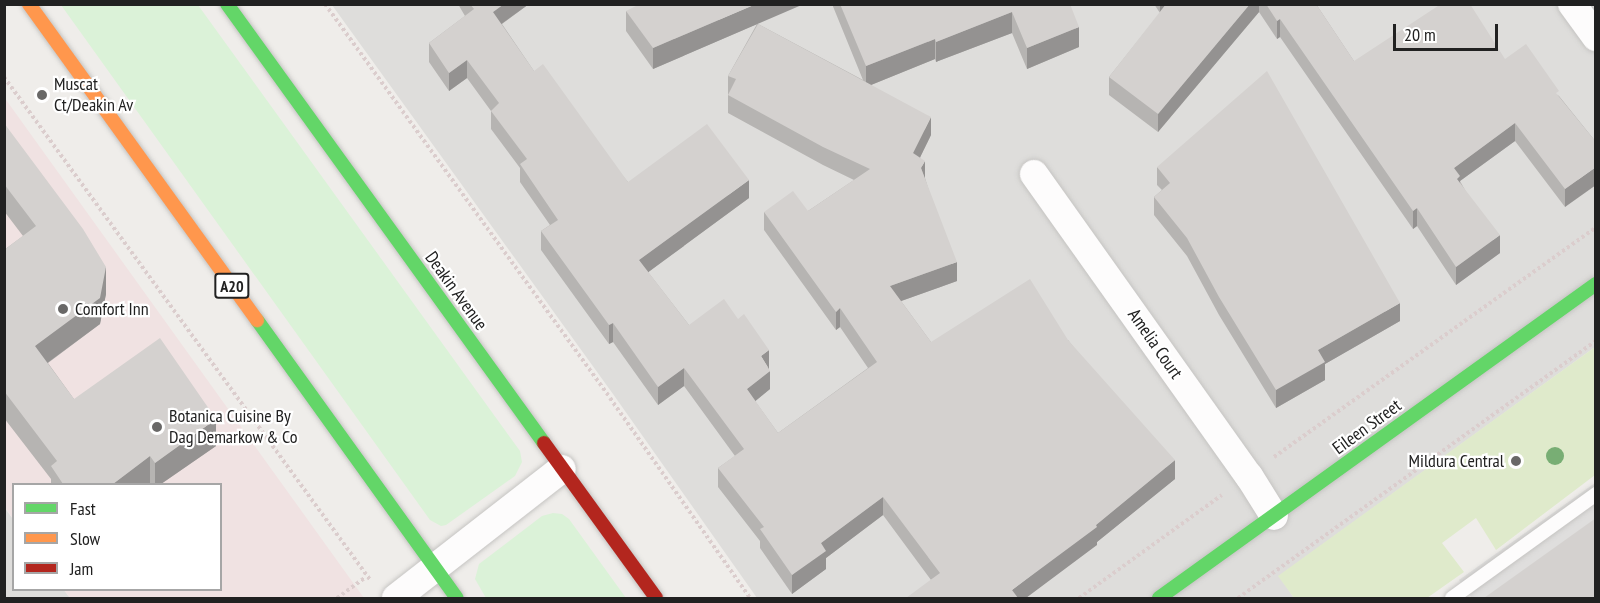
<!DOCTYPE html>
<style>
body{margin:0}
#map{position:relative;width:1600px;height:603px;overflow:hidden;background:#efedea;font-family:"PT Sans Narrow",sans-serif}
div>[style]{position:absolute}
.residential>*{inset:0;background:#dedddb}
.commercial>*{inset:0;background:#f0e2e2}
.grass>*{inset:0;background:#dfeacb}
.park>*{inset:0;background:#dbf2d8}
.parking>*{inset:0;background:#dfdedd}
.path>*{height:4px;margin-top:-2px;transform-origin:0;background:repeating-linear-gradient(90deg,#dbcdcd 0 3px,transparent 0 6px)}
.roads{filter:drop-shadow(0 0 2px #c5c4c2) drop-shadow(0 0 2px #c5c4c2)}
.lane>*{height:14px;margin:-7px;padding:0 7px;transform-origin:7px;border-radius:7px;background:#fdfcfc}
.street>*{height:28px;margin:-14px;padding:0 14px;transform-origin:14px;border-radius:14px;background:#fdfcfc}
.fast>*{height:14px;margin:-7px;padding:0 7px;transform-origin:7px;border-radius:7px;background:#63d668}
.slow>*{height:14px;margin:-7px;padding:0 7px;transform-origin:7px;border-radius:7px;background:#ff974d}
.jam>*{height:14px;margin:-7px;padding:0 7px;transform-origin:7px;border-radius:7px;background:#b3261e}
.trees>*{width:18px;height:18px;margin:-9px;border-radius:50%;background:#78ae74}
.wall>*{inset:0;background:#b6b4b2}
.shaded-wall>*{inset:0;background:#949291}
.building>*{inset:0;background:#d4d1cf}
.dots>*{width:16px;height:16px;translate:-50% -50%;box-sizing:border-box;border:3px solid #fff;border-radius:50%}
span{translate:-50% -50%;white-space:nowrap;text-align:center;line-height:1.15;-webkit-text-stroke:4.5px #fff;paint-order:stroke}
.shield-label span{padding:2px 4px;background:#fff;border:2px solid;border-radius:4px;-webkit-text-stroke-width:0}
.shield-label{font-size:16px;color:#212121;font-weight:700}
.poi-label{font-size:18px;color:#212121}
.left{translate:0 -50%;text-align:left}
.right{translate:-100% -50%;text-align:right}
.street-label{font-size:18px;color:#212121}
.frame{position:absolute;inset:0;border:6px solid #212121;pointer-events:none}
.legend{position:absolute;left:12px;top:483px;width:210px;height:108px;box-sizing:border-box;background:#fff;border:2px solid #a6a6a6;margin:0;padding:8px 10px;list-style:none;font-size:18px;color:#212121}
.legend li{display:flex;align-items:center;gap:12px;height:30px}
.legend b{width:30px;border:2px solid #a6a6a6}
.scale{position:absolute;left:1393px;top:24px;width:105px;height:27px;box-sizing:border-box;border:3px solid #212121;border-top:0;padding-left:8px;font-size:18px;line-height:21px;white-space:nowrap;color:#212121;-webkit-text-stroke:4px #fff;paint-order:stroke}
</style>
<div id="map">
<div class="residential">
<div style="clip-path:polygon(332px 5px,1595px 5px,1595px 347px,1279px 576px,1294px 598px,757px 598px,613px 394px)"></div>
<div style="clip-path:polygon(4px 507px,13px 519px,14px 590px,64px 590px,70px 598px,5px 598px)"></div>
</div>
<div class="commercial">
<div style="clip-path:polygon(4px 97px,364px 598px,70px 598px,64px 590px,220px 590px,220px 484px,14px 484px,13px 519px,5px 507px)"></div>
</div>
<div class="grass">
<div style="clip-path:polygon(1595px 347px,1595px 475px,1496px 550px,1476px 518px,1442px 543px,1464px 572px,1427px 598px,1294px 598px,1278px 576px)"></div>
</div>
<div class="park">
<div style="clip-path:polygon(61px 5px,198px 5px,520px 451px,522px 462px,515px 476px,446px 525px,441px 526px,430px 520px)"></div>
<div style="clip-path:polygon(553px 513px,562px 514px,569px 519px,626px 598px,486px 598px,475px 579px,479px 564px,542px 516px)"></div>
</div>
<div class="parking">
<div style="clip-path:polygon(1595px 483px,1595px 528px,1498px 598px,1472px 598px,1459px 580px)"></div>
</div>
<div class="path">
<div style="left:325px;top:4px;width:486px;rotate:54.1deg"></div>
<div style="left:610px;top:398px;width:244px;rotate:55deg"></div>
<div style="left:4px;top:77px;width:623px;rotate:53.94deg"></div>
<div style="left:1274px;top:457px;width:396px;rotate:-35.5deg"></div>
<div style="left:337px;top:598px;width:36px;rotate:-36deg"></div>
<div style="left:1079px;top:598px;width:176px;rotate:-35.8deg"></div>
<div style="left:1238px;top:598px;width:441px;rotate:-35.7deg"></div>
</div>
<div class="roads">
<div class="lane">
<div style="left:1452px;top:598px;width:178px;rotate:-35.8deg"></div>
</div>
<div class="street">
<div style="left:1572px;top:4px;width:41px;rotate:54deg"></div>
<div style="left:1034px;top:174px;width:371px;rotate:54.6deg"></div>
<div style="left:1249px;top:476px;width:47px;rotate:58deg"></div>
<div style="left:396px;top:598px;width:210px;rotate:-37.9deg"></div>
</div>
<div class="fast">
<div style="left:227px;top:4px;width:541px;rotate:54.17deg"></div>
<div style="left:257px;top:320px;width:342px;rotate:54.3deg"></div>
<div style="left:1159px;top:598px;width:538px;rotate:-35.7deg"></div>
</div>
<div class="slow">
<div style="left:29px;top:4px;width:390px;rotate:54.2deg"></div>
</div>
<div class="jam">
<div style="left:544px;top:443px;width:191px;rotate:54.1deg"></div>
</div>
</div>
<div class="trees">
<div style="left:1555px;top:456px"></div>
</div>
<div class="wall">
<div style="clip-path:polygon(458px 4px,529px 4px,502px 24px,534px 71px,628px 182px,749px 198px,648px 272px,689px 325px,769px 368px,770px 389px,755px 401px,778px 433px,868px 368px,840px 327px,836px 330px,764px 230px,764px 212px,808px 211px,854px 180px,823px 165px,728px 113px,728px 76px,757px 24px,653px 69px,626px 31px,626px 11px,758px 24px,863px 80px,832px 4px,1070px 4px,1079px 47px,1027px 69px,1012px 33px,936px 62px,935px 59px,871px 85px,931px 135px,920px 157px,925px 178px,957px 281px,901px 301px,931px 342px,1068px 340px,1175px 479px,1097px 542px,1097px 545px,931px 580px,883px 515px,826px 558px,826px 569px,792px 594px,760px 548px,760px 541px,718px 487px,718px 468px,735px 456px,684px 386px,658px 405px,613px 342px,609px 344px,541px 250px,541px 231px,550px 225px,520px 182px,520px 168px,491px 129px,491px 111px,467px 78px,449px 91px,429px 62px,429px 43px,465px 16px)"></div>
<div style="clip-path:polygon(1154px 4px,1316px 4px,1354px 61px,1505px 59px,1559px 96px,1596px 142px,1565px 207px,1515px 141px,1460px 181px,1500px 253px,1456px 285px,1417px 226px,1413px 229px,1280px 37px,1277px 39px,1259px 12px,1158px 132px,1109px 95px,1109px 77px,1160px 13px)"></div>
<div style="clip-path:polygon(4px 123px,106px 294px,100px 324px,48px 363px,74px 399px,216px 446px,161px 484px,151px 484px,150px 483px,148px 484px,51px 484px,51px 479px,4px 418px,4px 250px,23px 236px,4px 211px)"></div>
<div style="clip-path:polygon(1157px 167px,1400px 321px,1325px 364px,1325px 380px,1276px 408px,1219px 315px,1187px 256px,1154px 215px,1154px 197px,1162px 190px,1157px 185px)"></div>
</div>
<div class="shaded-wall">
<div style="clip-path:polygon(504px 4px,529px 4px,493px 30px,493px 12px)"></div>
<div style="clip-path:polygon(756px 4px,804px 4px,653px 69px,653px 48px)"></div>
<div style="clip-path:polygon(1160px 4px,1179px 4px,1160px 13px)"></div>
<div style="clip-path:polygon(1250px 4px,1259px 4px,1259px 12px,1158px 132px,1158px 114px)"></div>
<div style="clip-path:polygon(1012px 12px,1012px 33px,936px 62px,936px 42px)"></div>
<div style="clip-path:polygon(1280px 19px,1280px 37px,1277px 39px,1277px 21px)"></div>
<div style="clip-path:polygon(1079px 27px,1079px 47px,1027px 69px,1027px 48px)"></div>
<div style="clip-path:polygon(935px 39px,935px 59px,866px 87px,866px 66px)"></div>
<div style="clip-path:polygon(467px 60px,467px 78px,449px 91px,449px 73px)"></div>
<div style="clip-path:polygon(931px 117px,931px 135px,913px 172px,913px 153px)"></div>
<div style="clip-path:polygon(1515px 123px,1515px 141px,1460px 181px,1460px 194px,1454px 168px)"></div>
<div style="clip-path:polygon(925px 161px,925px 179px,921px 168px)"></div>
<div style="clip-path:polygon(1596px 167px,1596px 185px,1565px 207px,1565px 189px)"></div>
<div style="clip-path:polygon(749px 180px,749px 198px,639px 279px,639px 260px)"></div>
<div style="clip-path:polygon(1417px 208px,1417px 226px,1413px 229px,1413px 211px)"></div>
<div style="clip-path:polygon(1500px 235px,1500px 253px,1456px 285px,1456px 267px)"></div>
<div style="clip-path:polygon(957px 262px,957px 281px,890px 305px,890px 286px)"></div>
<div style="clip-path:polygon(106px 267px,106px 294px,100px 324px,35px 372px,35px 346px)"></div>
<div style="clip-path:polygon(1400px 303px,1400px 321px,1325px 364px,1325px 380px,1276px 408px,1276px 390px,1318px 350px)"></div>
<div style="clip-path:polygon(840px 308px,840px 327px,836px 330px,836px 312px)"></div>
<div style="clip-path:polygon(613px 323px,613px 342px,609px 344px,609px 325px)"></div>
<div style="clip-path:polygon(769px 350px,769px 369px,761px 356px)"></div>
<div style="clip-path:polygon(684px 368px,684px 386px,658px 405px,658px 387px)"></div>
<div style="clip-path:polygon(770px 371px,770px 389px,747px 408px,747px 389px)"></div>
<div style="clip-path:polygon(216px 419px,216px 446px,161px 484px,155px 484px,155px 463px)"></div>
<div style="clip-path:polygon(150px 456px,150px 483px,148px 484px,113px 484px)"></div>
<div style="clip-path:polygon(1175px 460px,1175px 479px,1097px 542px,1097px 545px,1026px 598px,1012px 598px,1012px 590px,1096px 525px)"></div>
<div style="clip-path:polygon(883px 497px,883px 515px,826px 558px,826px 569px,792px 594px,792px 575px,821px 543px)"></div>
</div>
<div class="building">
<div style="clip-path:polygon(470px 4px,504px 4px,493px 12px,534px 71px,543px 64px,628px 182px,707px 124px,749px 180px,639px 260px,689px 325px,724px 299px,738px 319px,744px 314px,769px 350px,761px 356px,770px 371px,747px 389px,778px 433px,877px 362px,840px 308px,836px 312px,764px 212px,793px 191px,808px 211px,870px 169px,823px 147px,728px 95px,736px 79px,728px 76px,758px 24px,931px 117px,913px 153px,925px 161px,921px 168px,957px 262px,890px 286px,931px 342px,1030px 279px,1068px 340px,1175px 460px,1096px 525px,1097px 527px,1012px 590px,1018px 598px,906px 598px,940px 573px,883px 497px,821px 543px,826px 551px,792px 575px,760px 529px,764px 527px,718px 468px,744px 449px,684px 368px,658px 387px,613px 323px,609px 325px,541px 231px,558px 220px,520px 164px,527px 159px,491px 111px,499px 103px,467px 60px,449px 73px,429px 43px,474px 9px)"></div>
<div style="clip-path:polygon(640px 4px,756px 4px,653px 48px,626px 11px)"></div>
<div style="clip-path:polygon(840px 4px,1070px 4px,1079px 27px,1027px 48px,1012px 12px,936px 42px,935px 39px,866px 66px)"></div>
<div style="clip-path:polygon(1166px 4px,1250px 4px,1158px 114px,1109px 77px)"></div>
<div style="clip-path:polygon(1266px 4px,1316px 4px,1354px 61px,1441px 4px,1470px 4px,1505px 59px,1526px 44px,1559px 91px,1556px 93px,1596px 142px,1596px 167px,1565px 189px,1515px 123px,1454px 168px,1460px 176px,1457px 179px,1500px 235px,1456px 267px,1417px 208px,1413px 211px,1280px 19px,1277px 21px)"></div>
<div style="clip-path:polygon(1267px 71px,1400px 303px,1318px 350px,1325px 362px,1276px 390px,1219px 297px,1187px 238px,1154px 197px,1170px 183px,1157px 167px)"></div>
<div style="clip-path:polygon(4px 123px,83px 229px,106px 267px,100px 298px,35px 346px,74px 399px,160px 338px,216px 419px,155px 463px,150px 456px,113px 484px,63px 484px,51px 466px,57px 461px,4px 391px,4px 250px,36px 226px,4px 184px)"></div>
<div style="clip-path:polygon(1596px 518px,1596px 598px,1484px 598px)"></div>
</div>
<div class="dots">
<div style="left:42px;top:95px;background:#696867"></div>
<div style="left:63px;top:309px;background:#696867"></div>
<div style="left:157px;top:427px;background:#696867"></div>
<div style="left:1516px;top:461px;background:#696867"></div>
</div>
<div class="shield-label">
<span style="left:232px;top:286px">A20</span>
</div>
<div class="poi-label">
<span class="left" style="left:54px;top:95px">Muscat<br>Ct/Deakin Av</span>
<span class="left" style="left:75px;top:309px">Comfort Inn</span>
<span class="left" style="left:169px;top:427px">Botanica Cuisine By<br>Dag Demarkow &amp; Co</span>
<span class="right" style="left:1504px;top:461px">Mildura Central</span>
</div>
<div class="street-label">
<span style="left:456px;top:291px;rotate:54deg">Deakin Avenue</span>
<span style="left:1155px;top:344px;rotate:55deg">Amelia Court</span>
<span style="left:1367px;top:427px;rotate:-36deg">Eileen Street</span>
</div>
<div class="frame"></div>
<ul class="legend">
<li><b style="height:8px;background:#63d668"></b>Fast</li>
<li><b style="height:8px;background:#ff974d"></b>Slow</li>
<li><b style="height:8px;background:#b3261e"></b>Jam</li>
</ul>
<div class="scale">20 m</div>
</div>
